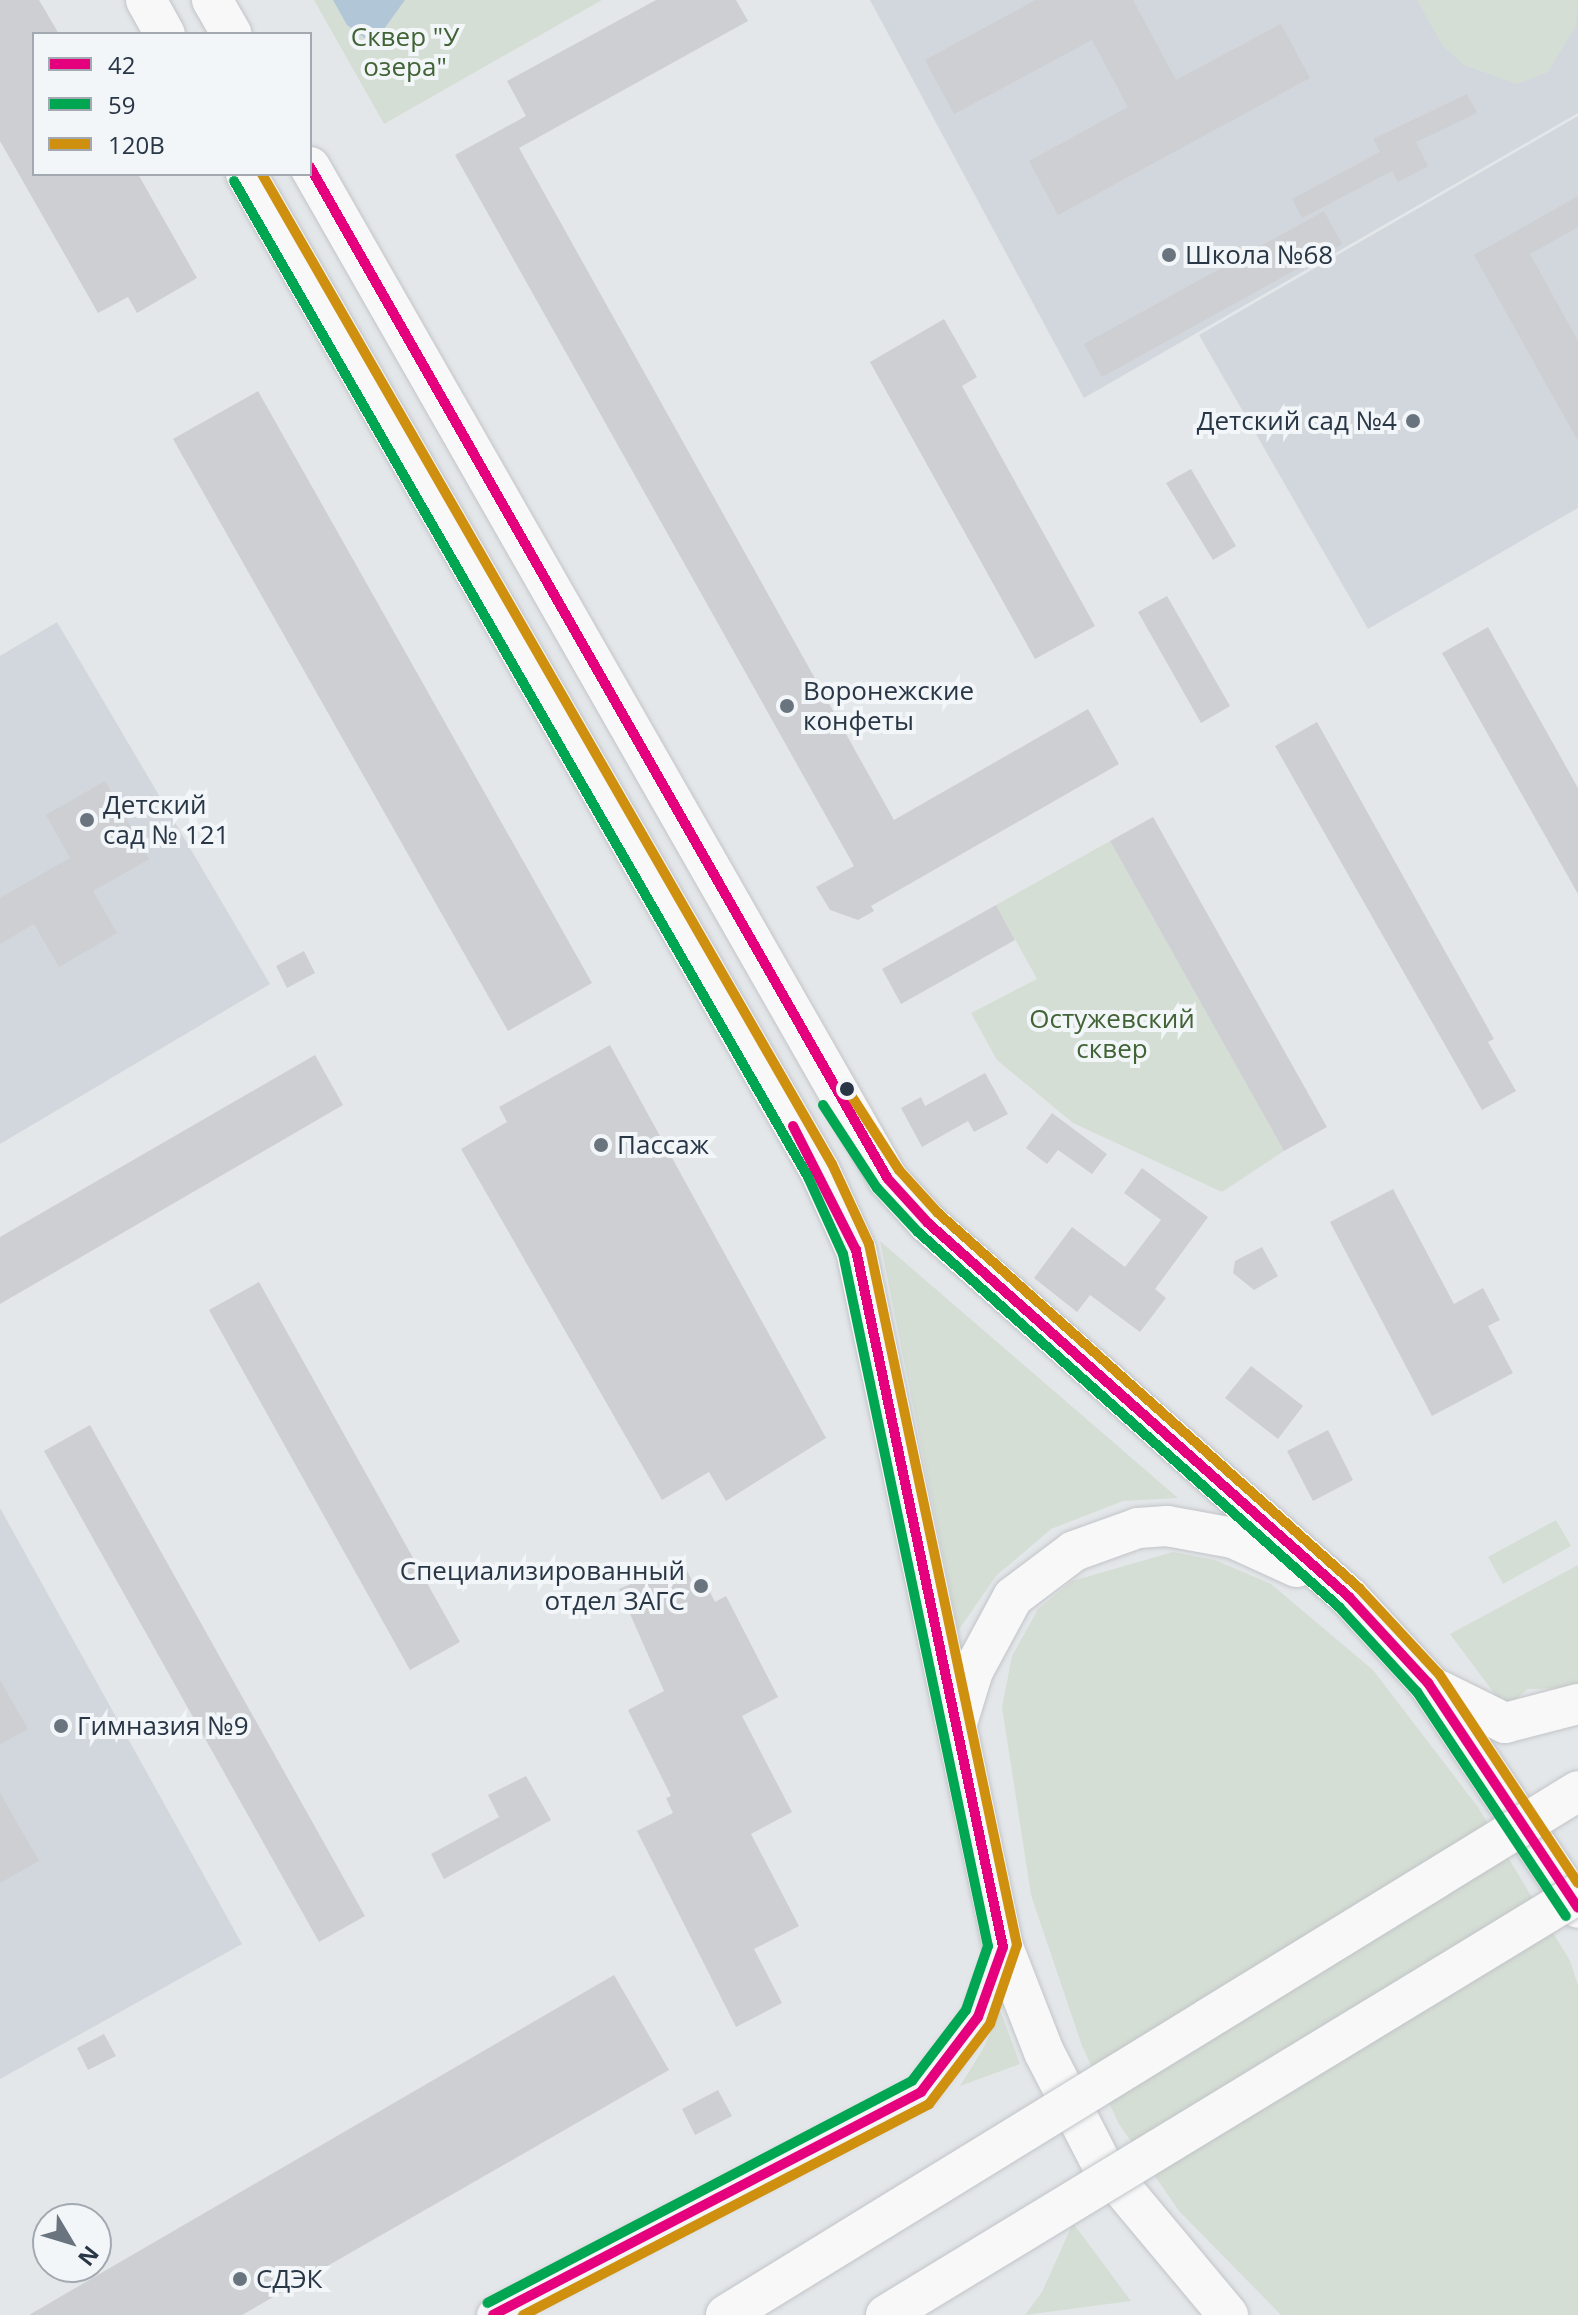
<!DOCTYPE html>
<meta charset="utf-8">
<style>
body{margin:0}
#map{position:relative;width:1578px;height:2315px;overflow:hidden;background:#e4e7ea;font-family:"Open Sans",sans-serif}
div>[style]{position:absolute}
.built>*{inset:0;background:#d2d7dd}
.green>*{inset:0;background:#d5ded5}
.water>*{inset:0;background:#b1c6d6}
.building>*{inset:0;background:#cdcfd2}
.roads{filter:drop-shadow(0 0 2px #c2c5c8) drop-shadow(0 0 2px #c2c5c8)}
.tertiary>*{height:32px;margin:-16px;padding:0 16px;transform-origin:16px;border-radius:16px;background:#f4f5f7}
.primary>*{height:40px;margin:-20px;padding:0 20px;transform-origin:20px;border-radius:20px;background:#f8f8f8}
.bridges{filter:drop-shadow(0 0 2px #c1c4c8) drop-shadow(0 0 2px #c1c4c8)}
.primary-bridge>*{height:40px;margin:-20px;padding:0 20px;transform-origin:20px;border-radius:20px;background:#f8f8f8}
.bus-1>*{height:10px;margin:-5px;padding:0 5px;transform-origin:5px;border-radius:5px;background:#e5007d}
.bus-2>*{height:10px;margin:-5px;padding:0 5px;transform-origin:5px;border-radius:5px;background:#00a651}
.bus-3>*{height:10px;margin:-5px;padding:0 5px;transform-origin:5px;border-radius:5px;background:#ce900e}
.dots>*{width:22px;height:22px;translate:-50% -50%;box-sizing:border-box;border:4px solid #f2f6f9;border-radius:50%}
span{translate:-50% -50%;white-space:nowrap;text-align:center;line-height:1.15;-webkit-text-stroke:8px #f2f6f9;paint-order:stroke}
.park-label{font-size:26px;color:#416335}
.poi-label{font-size:26px;color:#293646}
.left{translate:0 -50%;text-align:left}
.right{translate:-100% -50%;text-align:right}
.legend{position:absolute;left:32px;top:32px;width:280px;height:144px;box-sizing:border-box;background:#f2f6f9;border:2px solid #a2a9b1;margin:0;padding:10px 14px;list-style:none;font-size:24px;color:#293646}
.legend li{display:flex;align-items:center;gap:16px;height:40px}
.legend b{width:40px;border:2px solid #a2a9b1}
.north{position:absolute;left:32px;top:2203px;width:80px;height:80px;box-sizing:border-box;background:#f2f6f9;border:2px solid #a2a9b1;border-radius:50%;rotate:128deg;font-size:22px;font-weight:700;line-height:32px;text-align:center;color:#293646}
.north::after{content:'';display:block;margin:auto;width:28px;height:36px;background:#6a747f;clip-path:polygon(50% 0,100% 100%,50% 72%,0 100%)}
</style>
<div id="map">
<div class="built">
<div style="clip-path:polygon(870px 0,1578px 0,1578px 113px,1084px 398px)"></div>
<div style="clip-path:polygon(1578px 116px,1578px 508px,1368px 629px,1199px 335px)"></div>
<div style="clip-path:polygon(57px 622px,270px 984px,0 1144px,0 656px)"></div>
<div style="clip-path:polygon(0 1508px,242px 1944px,0 2079px)"></div>
</div>
<div class="green">
<div style="clip-path:polygon(314px 0,602px 0,384px 124px)"></div>
<div style="clip-path:polygon(1417px 0,1578px 0,1576px 25px,1548px 72px,1517px 84px,1464px 65px,1443px 46px)"></div>
<div style="clip-path:polygon(1110px 841px,1284px 1151px,1222px 1192px,1073px 1123px,997px 1060px,971px 1013px,1037px 979px,996px 905px)"></div>
<div style="clip-path:polygon(880px 1241px,1178px 1498px,1123px 1501px,1051px 1529px,996px 1576px,958px 1631px)"></div>
<div style="clip-path:polygon(1556px 1520px,1571px 1546px,1503px 1584px,1488px 1557px)"></div>
<div style="clip-path:polygon(1173px 1552px,1215px 1560px,1271px 1584px,1373px 1670px,1478px 1807px,1570px 1961px,1578px 1985px,1578px 2315px,1281px 2315px,1179px 2211px,1119px 2124px,1082px 2046px,1031px 1895px,1002px 1707px,1012px 1656px,1038px 1609px,1072px 1581px)"></div>
<div style="clip-path:polygon(1578px 1565px,1578px 1688px,1528px 1689px,1516px 1699px,1517px 1724px,1450px 1634px)"></div>
<div style="clip-path:polygon(1000px 2010px,1020px 2064px,960px 2086px,984px 2047px)"></div>
<div style="clip-path:polygon(1073px 2223px,1131px 2301px,1025px 2315px,1042px 2292px)"></div>
</div>
<div class="water">
<div style="clip-path:polygon(333px 0,405px 0,384px 29px,365px 38px,347px 25px)"></div>
</div>
<div class="building">
<div style="clip-path:polygon(0 0,39px 0,59px 34px,34px 34px,34px 174px,138px 174px,197px 278px,137px 313px,128px 297px,98px 313px,0 141px)"></div>
<div style="clip-path:polygon(656px 0,736px 0,748px 21px,519px 148px,894px 820px,1088px 709px,1119px 764px,871px 906px,874px 911px,858px 920px,830px 910px,816px 887px,854px 866px,455px 155px,526px 116px,507px 81px)"></div>
<div style="clip-path:polygon(1036px 0,1133px 0,1176px 80px,1281px 24px,1310px 78px,1058px 215px,1029px 161px,1128px 107px,1092px 40px,954px 114px,925px 60px)"></div>
<div style="clip-path:polygon(1467px 94px,1477px 113px,1416px 142px,1428px 166px,1398px 182px,1392px 171px,1302px 218px,1292px 199px,1380px 152px,1373px 139px)"></div>
<div style="clip-path:polygon(1578px 196px,1578px 227px,1530px 254px,1578px 341px,1578px 441px,1474px 255px)"></div>
<div style="clip-path:polygon(1324px 211px,1342px 244px,1102px 377px,1084px 344px)"></div>
<div style="clip-path:polygon(944px 319px,977px 377px,962px 386px,1095px 626px,1035px 659px,870px 362px)"></div>
<div style="clip-path:polygon(258px 391px,592px 983px,508px 1031px,173px 439px)"></div>
<div style="clip-path:polygon(1191px 469px,1236px 546px,1213px 560px,1166px 483px)"></div>
<div style="clip-path:polygon(1167px 596px,1230px 706px,1201px 723px,1138px 612px)"></div>
<div style="clip-path:polygon(1488px 627px,1578px 788px,1578px 894px,1442px 653px)"></div>
<div style="clip-path:polygon(1317px 722px,1494px 1039px,1488px 1042px,1516px 1091px,1482px 1110px,1275px 746px)"></div>
<div style="clip-path:polygon(105px 781px,149px 859px,93px 891px,117px 933px,59px 967px,34px 924px,0 944px,0 898px,70px 858px,46px 815px)"></div>
<div style="clip-path:polygon(1153px 817px,1327px 1127px,1284px 1151px,1110px 841px)"></div>
<div style="clip-path:polygon(996px 905px,1015px 940px,901px 1004px,882px 969px)"></div>
<div style="clip-path:polygon(304px 951px,315px 973px,287px 988px,276px 966px)"></div>
<div style="clip-path:polygon(610px 1045px,826px 1438px,726px 1501px,709px 1472px,662px 1500px,461px 1149px,507px 1122px,499px 1107px)"></div>
<div style="clip-path:polygon(315px 1055px,343px 1105px,0 1304px,0 1237px)"></div>
<div style="clip-path:polygon(985px 1073px,1008px 1114px,974px 1132px,968px 1121px,922px 1147px,901px 1108px,921px 1097px,925px 1106px)"></div>
<div style="clip-path:polygon(1052px 1113px,1107px 1154px,1092px 1174px,1058px 1150px,1047px 1164px,1026px 1148px)"></div>
<div style="clip-path:polygon(1142px 1168px,1208px 1217px,1155px 1289px,1166px 1298px,1140px 1332px,1090px 1295px,1077px 1312px,1034px 1278px,1072px 1227px,1125px 1267px,1161px 1220px,1124px 1193px)"></div>
<div style="clip-path:polygon(1393px 1189px,1454px 1304px,1483px 1288px,1500px 1320px,1488px 1326px,1513px 1373px,1432px 1416px,1330px 1222px)"></div>
<div style="clip-path:polygon(1262px 1247px,1278px 1276px,1254px 1290px,1233px 1273px,1235px 1261px)"></div>
<div style="clip-path:polygon(259px 1282px,460px 1642px,410px 1670px,209px 1310px)"></div>
<div style="clip-path:polygon(1251px 1366px,1303px 1406px,1278px 1439px,1225px 1398px)"></div>
<div style="clip-path:polygon(90px 1425px,365px 1916px,319px 1942px,44px 1451px)"></div>
<div style="clip-path:polygon(1328px 1430px,1353px 1480px,1313px 1501px,1287px 1451px)"></div>
<div style="clip-path:polygon(683px 1562px,693px 1583px,703px 1578px,715px 1602px,726px 1596px,778px 1697px,742px 1716px,792px 1812px,751px 1834px,799px 1926px,754px 1949px,782px 2003px,736px 2027px,637px 1831px,673px 1813px,666px 1798px,671px 1796px,628px 1710px,664px 1691px,619px 1589px)"></div>
<div style="clip-path:polygon(0 1680px,28px 1729px,0 1744px)"></div>
<div style="clip-path:polygon(526px 1776px,551px 1820px,444px 1879px,431px 1854px,499px 1817px,488px 1795px)"></div>
<div style="clip-path:polygon(0 1793px,39px 1861px,0 1883px)"></div>
<div style="clip-path:polygon(614px 1975px,669px 2070px,242px 2315px,29px 2315px)"></div>
<div style="clip-path:polygon(104px 2034px,116px 2056px,88px 2070px,77px 2048px)"></div>
<div style="clip-path:polygon(718px 2090px,732px 2116px,695px 2135px,682px 2109px)"></div>
</div>
<div class="roads">
<div class="tertiary">
<div style="left:493px;top:2315px;width:483px;rotate:-27.5deg"></div>
<div style="left:921px;top:2092px;width:94px;rotate:-52.8deg"></div>
<div style="left:978px;top:2017px;width:74px;rotate:-70.3deg"></div>
</div>
<div class="primary">
<div style="left:146px;top:0;width:39px;rotate:61deg"></div>
<div style="left:212px;top:0;width:39px;rotate:60deg"></div>
<div style="left:310px;top:167px;width:1165px;rotate:60.27deg"></div>
<div style="left:888px;top:1179px;width:59px;rotate:47.7deg"></div>
<div style="left:928px;top:1223px;width:563px;rotate:41.62deg"></div>
<div style="left:1349px;top:1597px;width:117px;rotate:47.4deg"></div>
<div style="left:1428px;top:1683px;width:270px;rotate:56.3deg"></div>
<div style="left:246px;top:174px;width:1150px;rotate:60.07deg"></div>
<div style="left:820px;top:1171px;width:87px;rotate:65.5deg"></div>
<div style="left:856px;top:1250px;width:712px;rotate:78.09deg"></div>
<div style="left:1003px;top:1947px;width:113px;rotate:68.7deg"></div>
<div style="left:1044px;top:2052px;width:125px;rotate:62.8deg"></div>
<div style="left:1101px;top:2163px;width:198px;rotate:50.1deg"></div>
<div style="left:1438px;top:1690px;width:75px;rotate:26.2deg"></div>
<div style="left:1505px;top:1723px;width:75px;rotate:-14.6deg"></div>
<div style="left:958px;top:1720px;width:51px;rotate:-73deg"></div>
<div style="left:973px;top:1671px;width:84px;rotate:-61.6deg"></div>
<div style="left:1013px;top:1597px;width:76px;rotate:-37deg"></div>
<div style="left:1074px;top:1551px;width:68px;rotate:-19.8deg"></div>
<div style="left:1138px;top:1528px;width:29px;rotate:-4deg"></div>
<div style="left:1167px;top:1526px;width:67px;rotate:10.3deg"></div>
<div style="left:1233px;top:1538px;width:70px;rotate:24.4deg"></div>
</div>
</div>
<div class="bridges">
<div class="primary-bridge">
<div style="left:726px;top:2315px;width:1000px;rotate:-31.59deg"></div>
<div style="left:886px;top:2315px;width:810px;rotate:-31.32deg"></div>
</div>
</div>
<div class="bus-1">
<div style="left:310px;top:167px;width:1165px;rotate:60.27deg"></div>
<div style="left:888px;top:1179px;width:59px;rotate:47.7deg"></div>
<div style="left:928px;top:1223px;width:563px;rotate:41.62deg"></div>
<div style="left:1349px;top:1597px;width:117px;rotate:47.4deg"></div>
<div style="left:1428px;top:1683px;width:270px;rotate:56.3deg"></div>
<div style="left:793px;top:1126px;width:139px;rotate:63.1deg"></div>
<div style="left:856px;top:1250px;width:712px;rotate:78.09deg"></div>
<div style="left:493px;top:2315px;width:483px;rotate:-27.5deg"></div>
<div style="left:921px;top:2092px;width:94px;rotate:-52.8deg"></div>
<div style="left:978px;top:2017px;width:74px;rotate:-70.3deg"></div>
</div>
<div class="bus-2">
<div style="left:234px;top:181px;width:1150px;rotate:60.04deg"></div>
<div style="left:808px;top:1177px;width:85px;rotate:65.6deg"></div>
<div style="left:843px;top:1254px;width:707px;rotate:78.17deg"></div>
<div style="left:988px;top:1946px;width:68px;rotate:109deg"></div>
<div style="left:966px;top:2010px;width:89px;rotate:127.3deg"></div>
<div style="left:912px;top:2081px;width:479px;rotate:152.4deg"></div>
<div style="left:823px;top:1105px;width:99px;rotate:57deg"></div>
<div style="left:877px;top:1188px;width:60px;rotate:47deg"></div>
<div style="left:918px;top:1232px;width:564px;rotate:41.69deg"></div>
<div style="left:1339px;top:1607px;width:115px;rotate:47.5deg"></div>
<div style="left:1417px;top:1692px;width:269px;rotate:56.4deg"></div>
</div>
<div class="bus-3">
<div style="left:262px;top:174px;width:1142px;rotate:60.07deg"></div>
<div style="left:832px;top:1164px;width:88px;rotate:65.2deg"></div>
<div style="left:869px;top:1244px;width:716px;rotate:78.08deg"></div>
<div style="left:1017px;top:1945px;width:83px;rotate:108.9deg"></div>
<div style="left:990px;top:2024px;width:101px;rotate:127.3deg"></div>
<div style="left:929px;top:2104px;width:458px;rotate:152.5deg"></div>
<div style="left:847px;top:1089px;width:96px;rotate:57.3deg"></div>
<div style="left:899px;top:1170px;width:58px;rotate:47.8deg"></div>
<div style="left:938px;top:1213px;width:564px;rotate:41.69deg"></div>
<div style="left:1359px;top:1588px;width:117px;rotate:47.1deg"></div>
<div style="left:1439px;top:1674px;width:251px;rotate:56.4deg"></div>
</div>
<div class="dots">
<div style="left:1169px;top:255px;background:#6a747f"></div>
<div style="left:1413px;top:421px;background:#6a747f"></div>
<div style="left:787px;top:706px;background:#6a747f"></div>
<div style="left:87px;top:820px;background:#6a747f"></div>
<div style="left:847px;top:1089px;background:#293646"></div>
<div style="left:601px;top:1145px;background:#6a747f"></div>
<div style="left:701px;top:1586px;background:#6a747f"></div>
<div style="left:61px;top:1726px;background:#6a747f"></div>
<div style="left:240px;top:2279px;background:#6a747f"></div>
</div>
<div class="park-label">
<span style="left:405px;top:52px">Сквер "У<br>озера"</span>
<span style="left:1112px;top:1034px">Остужевский<br>сквер</span>
</div>
<div class="poi-label">
<span class="left" style="left:1185px;top:255px">Школа №68</span>
<span class="right" style="left:1397px;top:421px">Детский сад №4</span>
<span class="left" style="left:803px;top:706px">Воронежские<br>конфеты</span>
<span class="left" style="left:103px;top:820px">Детский<br>сад № 121</span>
<span class="left" style="left:617px;top:1145px">Пассаж</span>
<span class="right" style="left:685px;top:1586px">Специализированный<br>отдел ЗАГС</span>
<span class="left" style="left:77px;top:1726px">Гимназия №9</span>
<span class="left" style="left:256px;top:2279px">СДЭК</span>
</div>
<ul class="legend">
<li><b style="height:10px;background:#e5007d"></b>42</li>
<li><b style="height:10px;background:#00a651"></b>59</li>
<li><b style="height:10px;background:#ce900e"></b>120В</li>
</ul>
<div class="north">N</div>
</div>
